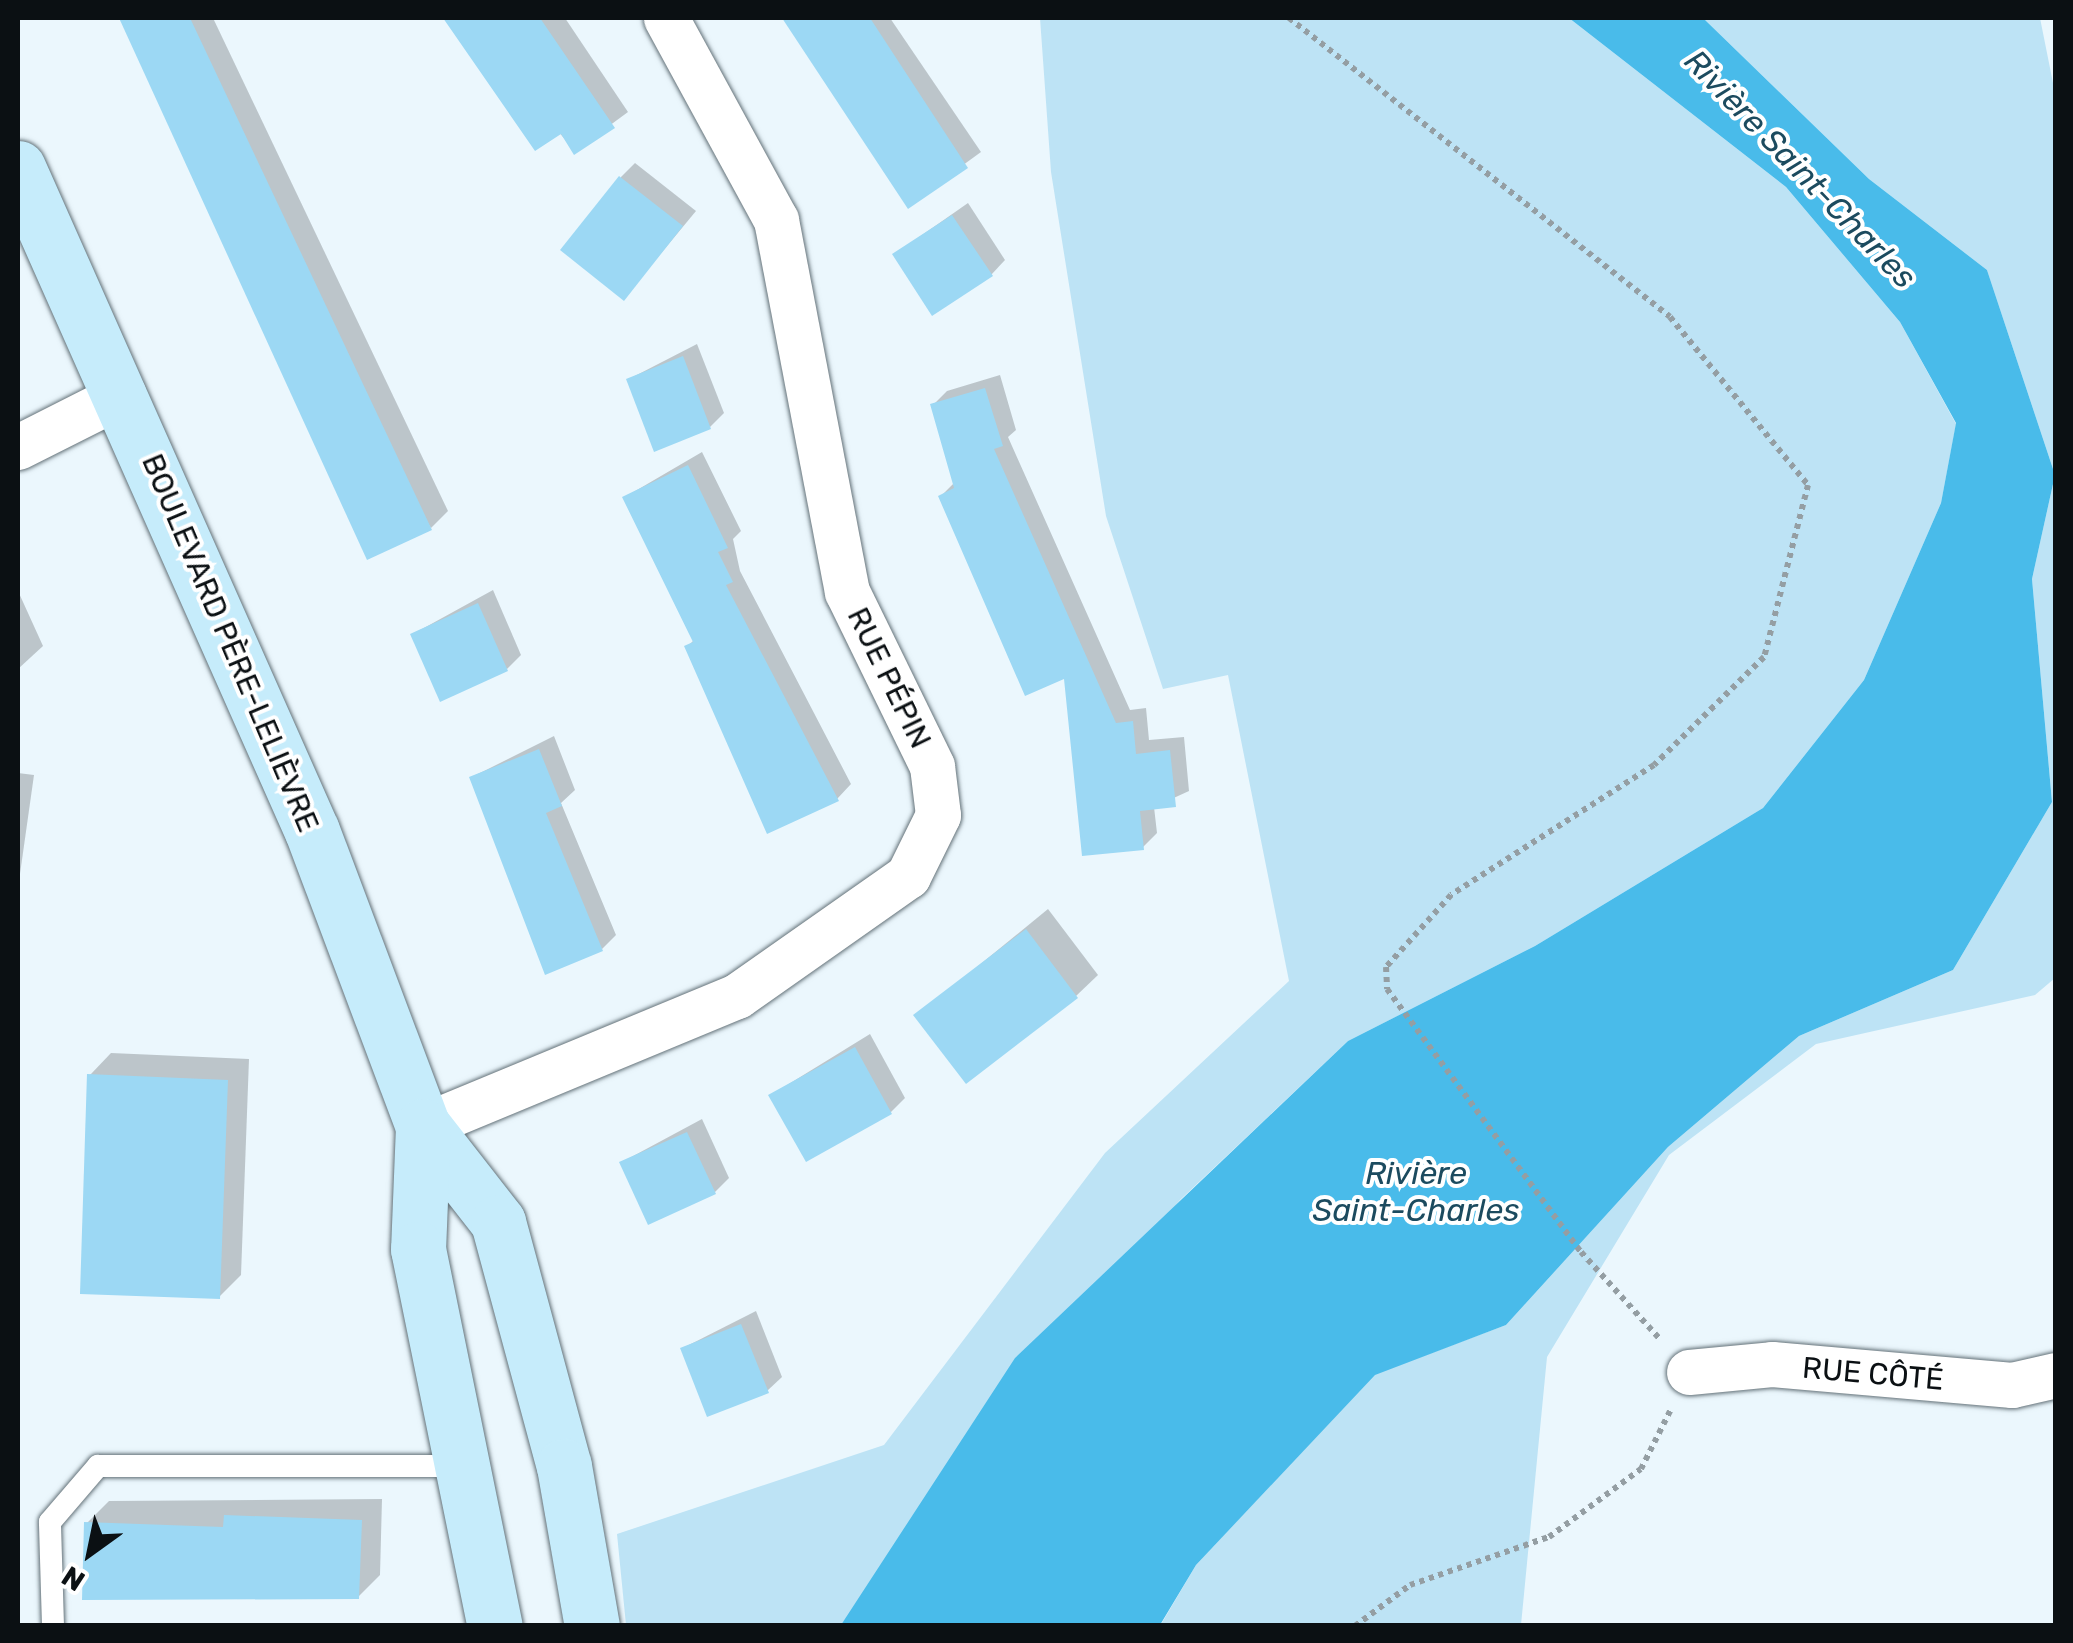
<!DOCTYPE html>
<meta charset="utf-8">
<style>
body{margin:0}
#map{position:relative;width:2073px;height:1643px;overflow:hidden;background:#ebf7fd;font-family:Rubik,sans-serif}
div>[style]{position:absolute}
.green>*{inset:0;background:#bde3f5}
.water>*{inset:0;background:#49bbea}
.shadow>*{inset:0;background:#0003}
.building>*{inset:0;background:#9cd8f4}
.path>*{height:6px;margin-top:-3px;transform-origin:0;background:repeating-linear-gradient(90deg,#949ea3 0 5px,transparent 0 10px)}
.roads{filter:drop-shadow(0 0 2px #647279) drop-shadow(0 0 2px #647279)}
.service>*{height:22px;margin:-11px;padding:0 11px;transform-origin:11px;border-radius:11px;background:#fff}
.minor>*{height:45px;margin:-22.5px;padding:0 22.5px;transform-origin:22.5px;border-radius:22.5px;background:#fff}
.secondary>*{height:55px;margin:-27.5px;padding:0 27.5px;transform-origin:27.5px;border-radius:27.5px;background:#c6ecfb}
span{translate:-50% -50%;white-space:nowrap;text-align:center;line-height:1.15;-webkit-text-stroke:8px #fff;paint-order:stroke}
.street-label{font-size:30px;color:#0b1013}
.water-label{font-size:32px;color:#1c4b5f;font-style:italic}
.frame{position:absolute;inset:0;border:20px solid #0b1013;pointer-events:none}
.north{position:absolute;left:40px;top:1503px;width:100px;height:100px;-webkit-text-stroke:8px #fff;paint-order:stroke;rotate:213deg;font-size:28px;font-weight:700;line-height:40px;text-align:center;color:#0b1013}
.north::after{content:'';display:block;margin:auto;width:35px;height:45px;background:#0b1013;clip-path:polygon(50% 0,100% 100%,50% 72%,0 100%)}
</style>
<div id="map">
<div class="green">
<div style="clip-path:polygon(1040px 18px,1569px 18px,1786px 187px,1900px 322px,1956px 424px,1941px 503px,1864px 680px,1763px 808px,1535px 946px,1348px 1041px,1180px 1200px,841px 1625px,626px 1625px,617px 1534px,884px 1445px,1105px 1153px,1289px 981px,1228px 675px,1163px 689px,1106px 516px,1051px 172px)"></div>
<div style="clip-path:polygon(1703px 18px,2040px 18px,2056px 98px,2055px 978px,2035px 995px,1816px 1044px,1669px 1155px,1547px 1357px,1521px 1625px,1160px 1626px,1196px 1565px,1375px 1374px,1506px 1325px,1668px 1147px,1799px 1036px,1953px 970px,2052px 802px,2032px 579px,2055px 475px,1987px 270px,1869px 179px)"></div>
</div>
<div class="water">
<div style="clip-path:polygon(1569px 18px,1703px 18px,1869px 179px,1987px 270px,2055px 475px,2032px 579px,2052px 802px,1953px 970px,1799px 1036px,1668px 1147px,1506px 1325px,1375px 1375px,1196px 1565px,1160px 1625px,841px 1625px,1015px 1358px,1348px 1041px,1535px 946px,1763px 808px,1864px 680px,1941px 503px,1956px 423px,1900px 322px,1786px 187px)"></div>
</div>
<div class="shadow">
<div style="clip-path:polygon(127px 18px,213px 18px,448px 511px,431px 528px,225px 228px)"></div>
<div style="clip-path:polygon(565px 18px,628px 112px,575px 151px,461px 18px)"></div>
<div style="clip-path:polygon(785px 18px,890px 18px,981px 152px,908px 205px)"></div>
<div style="clip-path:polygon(635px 163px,696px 211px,624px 298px,621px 177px)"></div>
<div style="clip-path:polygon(968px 203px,1005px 260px,991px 275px,895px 254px)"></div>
<div style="clip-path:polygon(697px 344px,724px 413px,710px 427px,629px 379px)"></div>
<div style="clip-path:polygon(1000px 375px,1016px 430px,1008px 437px,1130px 710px,1146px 708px,1149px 740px,1184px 737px,1189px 791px,1154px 807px,1157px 833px,1142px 848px,1066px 675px,941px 496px,955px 482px,933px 405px,947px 391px)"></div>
<div style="clip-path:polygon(702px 452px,741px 531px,733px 539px,740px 571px,851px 784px,837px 799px,687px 647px,695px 639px,625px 497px)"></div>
<div style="clip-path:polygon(493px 590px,521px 655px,507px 669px,413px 634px)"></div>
<div style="clip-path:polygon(18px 591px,43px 646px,18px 669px)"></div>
<div style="clip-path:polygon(554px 736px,575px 790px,561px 803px,616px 935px,602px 949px,472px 777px)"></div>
<div style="clip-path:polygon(18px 773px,34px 775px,18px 888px)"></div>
<div style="clip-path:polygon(1048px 909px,1098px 975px,1076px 996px,917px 1016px)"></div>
<div style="clip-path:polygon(870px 1034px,905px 1098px,891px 1112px,771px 1095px)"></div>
<div style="clip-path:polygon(111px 1053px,249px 1059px,241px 1275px,219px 1297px,90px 1075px)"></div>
<div style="clip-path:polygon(702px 1119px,729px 1178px,715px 1192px,622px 1162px)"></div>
<div style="clip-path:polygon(756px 1311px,782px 1377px,767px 1391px,683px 1348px)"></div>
<div style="clip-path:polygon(382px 1499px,380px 1575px,358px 1597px,87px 1523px,109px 1501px)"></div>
</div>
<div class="building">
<div style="clip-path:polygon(119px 18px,190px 18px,432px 530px,367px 560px)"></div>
<div style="clip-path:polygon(443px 18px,540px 18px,615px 128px,574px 155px,561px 134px,535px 151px)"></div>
<div style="clip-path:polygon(782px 18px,870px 18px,968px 168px,908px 209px)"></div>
<div style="clip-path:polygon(619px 176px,683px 226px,624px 301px,560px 250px)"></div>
<div style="clip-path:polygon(952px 215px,993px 276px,932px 316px,892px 254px)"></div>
<div style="clip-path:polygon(683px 356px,711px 429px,654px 452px,626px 379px)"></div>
<div style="clip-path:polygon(985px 388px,1003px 446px,994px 449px,1116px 723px,1133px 721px,1136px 754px,1170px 750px,1176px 807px,1140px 811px,1144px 850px,1082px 856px,1064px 679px,1025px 696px,938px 496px,954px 488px,930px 404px)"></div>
<div style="clip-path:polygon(688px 465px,728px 548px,718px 552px,733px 582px,726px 585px,839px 801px,767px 834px,684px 646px,693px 642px,622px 497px)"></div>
<div style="clip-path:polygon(478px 603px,508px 671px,440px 702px,410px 634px)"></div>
<div style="clip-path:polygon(539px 749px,562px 806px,546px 813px,603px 951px,545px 975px,469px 777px)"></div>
<div style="clip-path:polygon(1026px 929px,1078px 998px,966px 1084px,913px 1015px)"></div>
<div style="clip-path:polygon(855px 1047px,892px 1114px,806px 1162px,768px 1095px)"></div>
<div style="clip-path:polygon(87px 1074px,228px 1080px,220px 1299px,80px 1294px)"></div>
<div style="clip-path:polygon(687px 1132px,716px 1194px,648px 1225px,619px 1162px)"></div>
<div style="clip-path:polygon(741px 1324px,769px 1393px,707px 1417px,680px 1348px)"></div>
<div style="clip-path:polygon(224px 1515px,362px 1520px,359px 1599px,82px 1600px,84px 1522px,223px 1527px)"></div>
</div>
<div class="path">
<div style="left:1289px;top:18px;width:484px;rotate:38.1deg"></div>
<div style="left:1670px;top:317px;width:217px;rotate:50.6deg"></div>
<div style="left:1808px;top:485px;width:178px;rotate:104.3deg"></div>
<div style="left:1764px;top:657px;width:154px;rotate:135.5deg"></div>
<div style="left:1654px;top:765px;width:241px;rotate:147.4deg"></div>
<div style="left:1451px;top:895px;width:97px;rotate:132.1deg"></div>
<div style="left:1386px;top:967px;width:22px;rotate:87deg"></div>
<div style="left:1387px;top:989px;width:327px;rotate:53.6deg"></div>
<div style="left:1581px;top:1252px;width:118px;rotate:47.8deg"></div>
<div style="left:1355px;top:1626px;width:69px;rotate:-36.7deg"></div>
<div style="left:1410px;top:1585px;width:147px;rotate:-19.1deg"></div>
<div style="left:1549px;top:1537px;width:114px;rotate:-36.5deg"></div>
<div style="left:1641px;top:1469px;width:65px;rotate:-63.4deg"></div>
</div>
<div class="roads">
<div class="service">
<div style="left:53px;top:1626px;width:104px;rotate:-91.7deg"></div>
<div style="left:50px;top:1522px;width:74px;rotate:-49.4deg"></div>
<div style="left:98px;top:1466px;width:367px"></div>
</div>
<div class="minor">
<div style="left:18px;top:447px;width:118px;rotate:-26.8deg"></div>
<div style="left:423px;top:1126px;width:340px;rotate:-22.5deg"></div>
<div style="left:737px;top:996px;width:209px;rotate:-35.1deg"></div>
<div style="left:908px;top:876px;width:68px;rotate:-63.8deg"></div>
<div style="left:938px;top:815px;width:49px;rotate:-97deg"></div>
<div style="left:932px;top:766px;width:194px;rotate:-116deg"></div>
<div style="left:847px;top:592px;width:379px;rotate:-100.8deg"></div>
<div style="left:776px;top:220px;width:230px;rotate:-118.6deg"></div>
<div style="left:1689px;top:1372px;width:83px;rotate:-5.5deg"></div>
<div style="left:1772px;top:1364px;width:241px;rotate:5deg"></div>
<div style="left:2012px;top:1385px;width:45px;rotate:-12.8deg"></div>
</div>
<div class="secondary">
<div style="left:18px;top:168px;width:725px;rotate:66.09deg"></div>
<div style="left:312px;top:831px;width:315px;rotate:69.4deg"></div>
<div style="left:423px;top:1126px;width:122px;rotate:52deg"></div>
<div style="left:498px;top:1222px;width:253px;rotate:74.9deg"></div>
<div style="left:564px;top:1466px;width:162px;rotate:80.1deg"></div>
<div style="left:423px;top:1126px;width:123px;rotate:92.3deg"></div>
<div style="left:418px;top:1249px;width:385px;rotate:78.5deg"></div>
</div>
</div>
<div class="street-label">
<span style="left:230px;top:643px;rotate:67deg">BOULEVARD PÈRE-LELIÈVRE</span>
<span style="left:889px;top:678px;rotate:64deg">RUE PÉPIN</span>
<span style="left:1873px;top:1374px;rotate:5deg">RUE CÔTÉ</span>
</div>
<div class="water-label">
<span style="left:1800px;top:169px;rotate:46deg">Rivière Saint-Charles</span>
<span style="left:1416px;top:1192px">Rivière<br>Saint-Charles</span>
</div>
<div class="frame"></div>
<div class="north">N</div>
</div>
